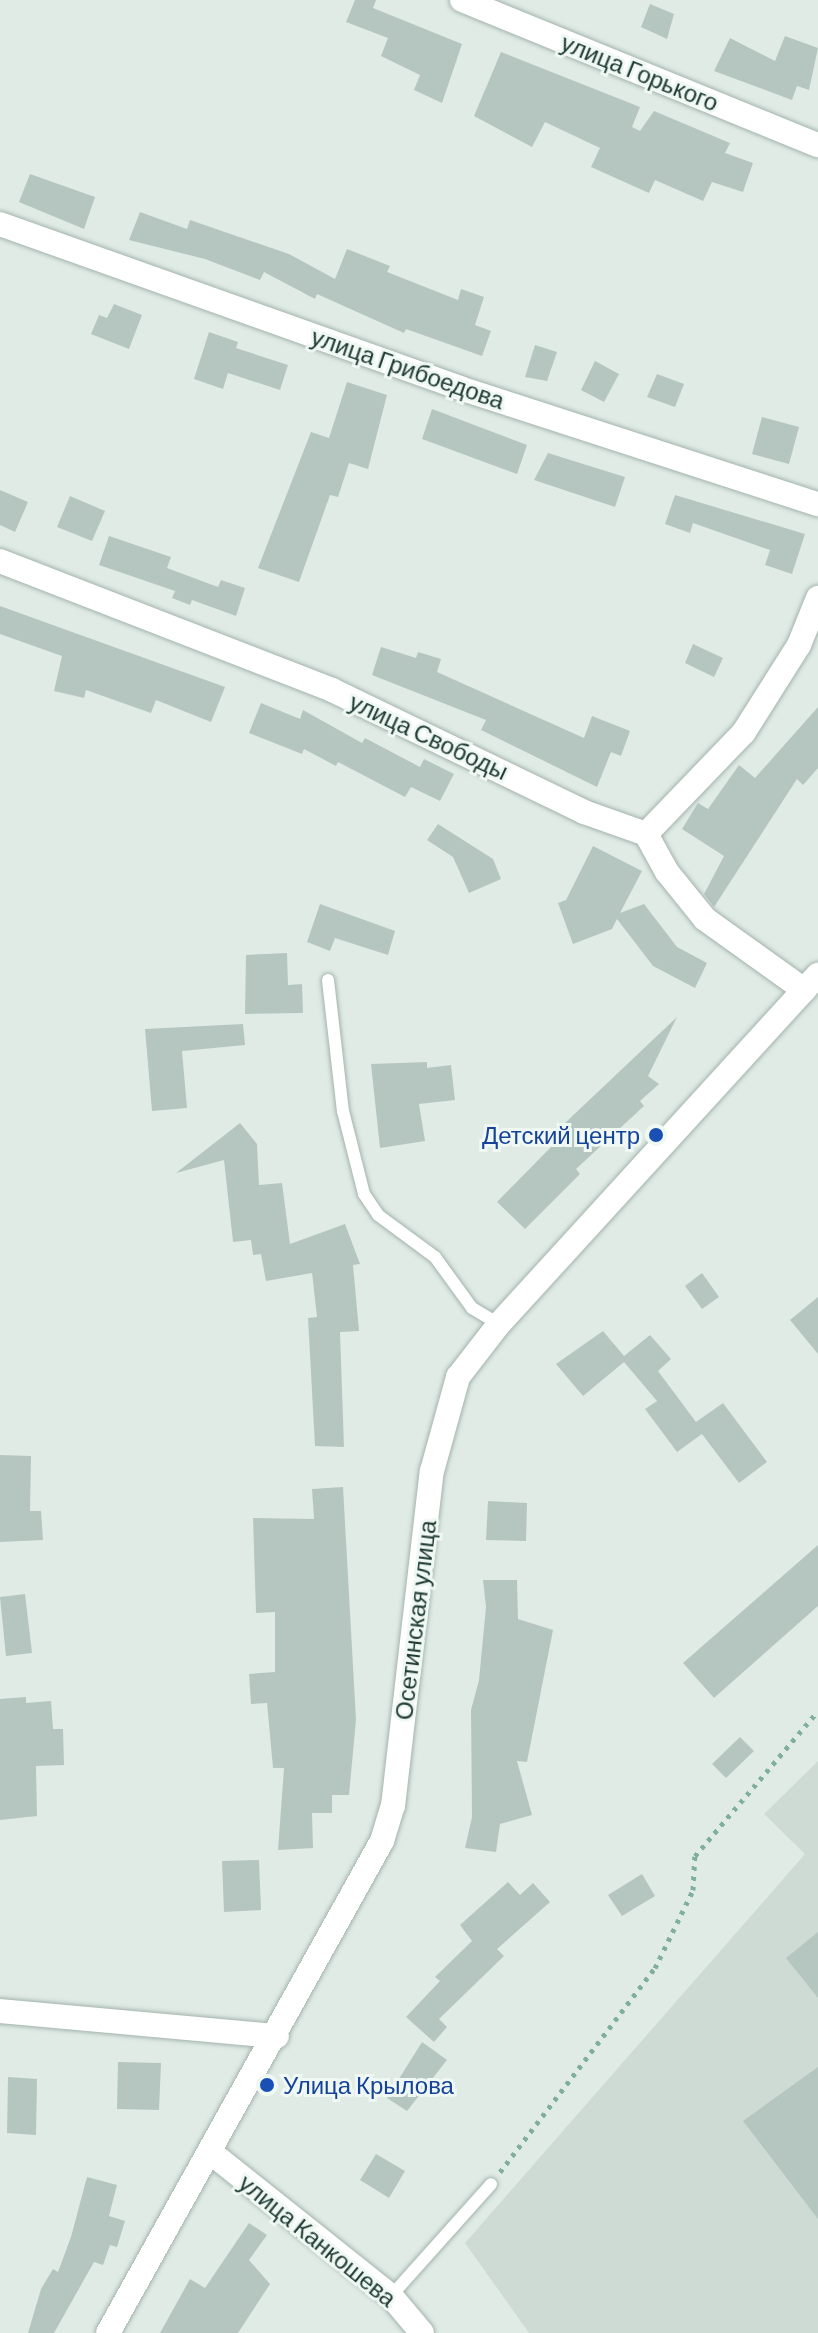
<!DOCTYPE html>
<meta charset="utf-8">
<style>
body{margin:0}
#map{position:relative;width:818px;height:2333px;overflow:hidden;background:#e0ebe6;font-family:Barlow,sans-serif}
div>[style]{position:absolute}
.built>*{inset:0;background:#cedbd5}
.building>*{inset:0;background:#b5c6c0}
.path>*{height:5px;margin-top:-2.5px;transform-origin:0;background:repeating-linear-gradient(90deg,#80afa2 0 4px,transparent 0 10px)}
.roads{filter:drop-shadow(0 0 2px #a3b3ad) drop-shadow(0 0 2px #a3b3ad)}
.lane>*{height:12px;margin:-6px;padding:0 6px;transform-origin:6px;border-radius:6px;background:#fff}
.street>*{height:24px;margin:-12px;padding:0 12px;transform-origin:12px;border-radius:12px;background:#fff}
.dots>*{width:22px;height:22px;translate:-50% -50%;box-sizing:border-box;border:4px solid #f0f8f4;border-radius:50%}
span{translate:-50% -50%;white-space:nowrap;text-align:center;line-height:1.15;-webkit-text-stroke:6px #f0f8f4;paint-order:stroke}
.street-label{font-size:24px;color:#203b35}
.transit-label{font-size:24px;color:#164399}
.right{translate:-100% -50%;text-align:right}
.left{translate:0 -50%;text-align:left}
</style>
<div id="map">
<div class="built">
<div style="clip-path:polygon(818px 1761px,818px 2333px,529px 2333px,465px 2243px,805px 1854px,764px 1814px)"></div>
</div>
<div class="building">
<div style="clip-path:polygon(355px 0,376px 0,373px 8px,462px 44px,442px 103px,414px 90px,420px 75px,381px 56px,388px 38px,346px 22px)"></div>
<div style="clip-path:polygon(650px 4px,674px 14px,667px 39px,641px 27px)"></div>
<div style="clip-path:polygon(785px 36px,818px 48px,809px 90px,797px 86px,792px 100px,714px 71px,730px 38px,775px 61px)"></div>
<div style="clip-path:polygon(501px 52px,640px 107px,632px 127px,640px 131px,654px 111px,730px 143px,725px 153px,753px 163px,743px 192px,712px 182px,703px 201px,655px 180px,649px 193px,591px 167px,600px 148px,545px 122px,532px 147px,474px 116px)"></div>
<div style="clip-path:polygon(30px 174px,95px 197px,84px 229px,19px 202px)"></div>
<div style="clip-path:polygon(140px 212px,187px 229px,190px 220px,289px 254px,335px 279px,347px 249px,390px 266px,387px 272px,458px 300px,461px 289px,484px 297px,475px 325px,491px 331px,482px 356px,406px 329px,404px 333px,317px 294px,315px 299px,264px 272px,260px 280px,205px 259px,129px 240px)"></div>
<div style="clip-path:polygon(114px 304px,142px 315px,129px 349px,91px 334px,99px 315px,107px 318px)"></div>
<div style="clip-path:polygon(209px 332px,238px 342px,236px 348px,288px 365px,280px 390px,228px 373px,223px 389px,194px 379px)"></div>
<div style="clip-path:polygon(535px 345px,557px 352px,547px 381px,525px 377px)"></div>
<div style="clip-path:polygon(595px 361px,619px 374px,604px 402px,581px 390px)"></div>
<div style="clip-path:polygon(657px 374px,684px 384px,675px 407px,647px 397px)"></div>
<div style="clip-path:polygon(347px 382px,387px 395px,368px 469px,349px 463px,338px 497px,330px 495px,299px 582px,258px 568px,311px 432px,329px 438px)"></div>
<div style="clip-path:polygon(432px 409px,527px 445px,517px 474px,422px 439px)"></div>
<div style="clip-path:polygon(762px 417px,799px 427px,789px 464px,752px 454px)"></div>
<div style="clip-path:polygon(548px 453px,625px 477px,615px 507px,534px 480px)"></div>
<div style="clip-path:polygon(0 490px,28px 502px,15px 532px,0 525px)"></div>
<div style="clip-path:polygon(675px 495px,805px 534px,792px 574px,765px 565px,770px 550px,693px 523px,690px 533px,665px 524px)"></div>
<div style="clip-path:polygon(70px 496px,105px 511px,92px 541px,57px 527px)"></div>
<div style="clip-path:polygon(109px 536px,171px 557px,167px 568px,218px 587px,221px 580px,245px 588px,236px 616px,192px 600px,190px 605px,172px 598px,175px 591px,99px 565px)"></div>
<div style="clip-path:polygon(0 606px,225px 687px,211px 722px,156px 700px,151px 713px,86px 690px,84px 698px,54px 691px,62px 656px,0 634px)"></div>
<div style="clip-path:polygon(693px 644px,723px 658px,714px 677px,685px 663px)"></div>
<div style="clip-path:polygon(381px 647px,416px 658px,418px 652px,441px 659px,437px 672px,584px 738px,592px 716px,630px 731px,621px 756px,611px 752px,597px 787px,481px 730px,486px 720px,372px 675px)"></div>
<div style="clip-path:polygon(261px 703px,300px 719px,303px 710px,362px 743px,365px 738px,420px 767px,424px 759px,454px 774px,440px 801px,411px 787px,405px 797px,338px 762px,336px 766px,304px 749px,302px 754px,249px 733px)"></div>
<div style="clip-path:polygon(818px 707px,818px 768px,803px 785px,797px 779px,714px 907px,704px 894px,724px 856px,682px 829px,698px 803px,708px 809px,739px 765px,755px 778px)"></div>
<div style="clip-path:polygon(438px 824px,493px 859px,501px 879px,469px 893px,453px 857px,427px 840px)"></div>
<div style="clip-path:polygon(593px 846px,642px 871px,620px 913px,644px 904px,677px 947px,707px 963px,695px 988px,653px 966px,617px 919px,612px 929px,573px 944px,558px 903px,566px 900px)"></div>
<div style="clip-path:polygon(320px 904px,395px 931px,388px 955px,335px 938px,330px 951px,307px 942px)"></div>
<div style="clip-path:polygon(287px 953px,288px 985px,302px 984px,303px 1013px,245px 1014px,246px 955px)"></div>
<div style="clip-path:polygon(677px 1017px,648px 1076px,659px 1084px,640px 1101px,644px 1106px,576px 1169px,580px 1174px,525px 1229px,497px 1202px,551px 1147px,546px 1141px)"></div>
<div style="clip-path:polygon(243px 1024px,245px 1045px,182px 1051px,187px 1108px,152px 1111px,145px 1029px)"></div>
<div style="clip-path:polygon(427px 1062px,427px 1068px,451px 1065px,455px 1100px,419px 1104px,425px 1141px,380px 1148px,371px 1064px)"></div>
<div style="clip-path:polygon(240px 1123px,257px 1144px,259px 1185px,282px 1183px,290px 1244px,345px 1224px,360px 1264px,353px 1265px,359px 1331px,340px 1332px,344px 1447px,315px 1446px,308px 1318px,317px 1317px,312px 1273px,266px 1281px,261px 1254px,253px 1255px,251px 1240px,233px 1242px,224px 1160px,176px 1173px)"></div>
<div style="clip-path:polygon(702px 1273px,719px 1297px,702px 1309px,685px 1286px)"></div>
<div style="clip-path:polygon(818px 1297px,818px 1354px,790px 1320px)"></div>
<div style="clip-path:polygon(603px 1331px,624px 1356px,650px 1335px,671px 1359px,658px 1371px,696px 1422px,723px 1403px,767px 1462px,739px 1483px,702px 1434px,677px 1452px,645px 1409px,657px 1401px,624px 1362px,583px 1396px,556px 1364px)"></div>
<div style="clip-path:polygon(0 1455px,31px 1456px,30px 1511px,41px 1511px,43px 1540px,0 1542px)"></div>
<div style="clip-path:polygon(343px 1487px,356px 1720px,349px 1795px,332px 1795px,332px 1813px,312px 1813px,313px 1848px,278px 1850px,284px 1768px,273px 1768px,267px 1703px,251px 1704px,249px 1674px,275px 1672px,275px 1612px,256px 1613px,253px 1518px,314px 1519px,312px 1489px)"></div>
<div style="clip-path:polygon(488px 1501px,527px 1503px,526px 1541px,486px 1540px)"></div>
<div style="clip-path:polygon(818px 1545px,818px 1606px,714px 1698px,683px 1663px)"></div>
<div style="clip-path:polygon(483px 1580px,517px 1580px,518px 1619px,553px 1630px,527px 1762px,517px 1761px,532px 1815px,500px 1824px,496px 1852px,465px 1848px,472px 1817px,471px 1710px,479px 1680px,486px 1607px)"></div>
<div style="clip-path:polygon(25px 1594px,32px 1653px,6px 1656px,0 1597px)"></div>
<div style="clip-path:polygon(26px 1697px,26px 1703px,51px 1701px,53px 1729px,63px 1729px,64px 1765px,36px 1766px,37px 1816px,0 1820px,0 1699px)"></div>
<div style="clip-path:polygon(740px 1737px,754px 1751px,726px 1778px,712px 1764px)"></div>
<div style="clip-path:polygon(259px 1860px,261px 1910px,224px 1912px,222px 1861px)"></div>
<div style="clip-path:polygon(642px 1874px,655px 1896px,622px 1916px,608px 1895px)"></div>
<div style="clip-path:polygon(508px 1882px,520px 1895px,533px 1883px,550px 1902px,497px 1949px,504px 1956px,439px 2019px,447px 2027px,434px 2042px,406px 2017px,440px 1981px,435px 1977px,472px 1941px,460px 1925px)"></div>
<div style="clip-path:polygon(818px 1932px,818px 1998px,786px 1958px)"></div>
<div style="clip-path:polygon(422px 2042px,447px 2060px,407px 2111px,387px 2098px)"></div>
<div style="clip-path:polygon(118px 2062px,161px 2063px,159px 2110px,117px 2109px)"></div>
<div style="clip-path:polygon(818px 2067px,818px 2219px,743px 2121px)"></div>
<div style="clip-path:polygon(8px 2077px,37px 2079px,36px 2135px,7px 2133px)"></div>
<div style="clip-path:polygon(376px 2154px,405px 2171px,389px 2198px,360px 2180px)"></div>
<div style="clip-path:polygon(87px 2177px,117px 2185px,109px 2216px,125px 2221px,117px 2247px,110px 2245px,103px 2265px,94px 2262px,54px 2333px,28px 2333px,41px 2289px,53px 2269px,58px 2272px,71px 2237px)"></div>
<div style="clip-path:polygon(249px 2223px,267px 2235px,249px 2260px,270px 2284px,238px 2333px,160px 2333px,190px 2279px,205px 2288px)"></div>
</div>
<div class="path">
<div style="left:500px;top:2172px;width:256px;rotate:-52.8deg"></div>
<div style="left:655px;top:1968px;width:87px;rotate:-64deg"></div>
<div style="left:693px;top:1890px;width:34px;rotate:-87deg"></div>
<div style="left:695px;top:1856px;width:190px;rotate:-49.7deg"></div>
</div>
<div class="roads">
<div class="lane">
<div style="left:328px;top:980px;width:132px;rotate:83.5deg"></div>
<div style="left:343px;top:1111px;width:86px;rotate:75.8deg"></div>
<div style="left:364px;top:1194px;width:25px;rotate:56deg"></div>
<div style="left:378px;top:1215px;width:71px;rotate:36.4deg"></div>
<div style="left:435px;top:1257px;width:63px;rotate:54deg"></div>
<div style="left:472px;top:1308px;width:31px;rotate:31deg"></div>
<div style="left:391px;top:2296px;width:150px;rotate:-48.2deg"></div>
</div>
<div class="street">
<div style="left:462px;top:0;width:384px;rotate:22.2deg"></div>
<div style="left:0;top:224px;width:488px;rotate:19.6deg"></div>
<div style="left:460px;top:388px;width:376px;rotate:18deg"></div>
<div style="left:0;top:561px;width:356px;rotate:21.2deg"></div>
<div style="left:332px;top:690px;width:280px;rotate:25.8deg"></div>
<div style="left:584px;top:812px;width:66px;rotate:19.5deg"></div>
<div style="left:646px;top:834px;width:43px;rotate:61.1deg"></div>
<div style="left:667px;top:872px;width:60px;rotate:51deg"></div>
<div style="left:705px;top:919px;width:122px;rotate:35.6deg"></div>
<div style="left:646px;top:834px;width:141px;rotate:-46.1deg"></div>
<div style="left:744px;top:732px;width:103px;rotate:-57.7deg"></div>
<div style="left:799px;top:645px;width:51px;rotate:-68deg"></div>
<div style="left:0;top:2011px;width:278px;rotate:5.2deg"></div>
<div style="left:210px;top:2152px;width:231px;rotate:38.5deg"></div>
<div style="left:391px;top:2296px;width:48px;rotate:50deg"></div>
<div style="left:108px;top:2333px;width:563px;rotate:-60.89deg"></div>
<div style="left:382px;top:1841px;width:37px;rotate:-73deg"></div>
<div style="left:393px;top:1806px;width:337px;rotate:-83.4deg"></div>
<div style="left:432px;top:1471px;width:98px;rotate:-74.5deg"></div>
<div style="left:458px;top:1377px;width:67px;rotate:-52.3deg"></div>
<div style="left:499px;top:1324px;width:473px;rotate:-47.6deg"></div>
</div>
</div>
<div class="dots">
<div style="left:656px;top:1135px;background:#1a4fb4"></div>
<div style="left:267px;top:2085px;background:#1a4fb4"></div>
</div>
<div class="street-label">
<span style="left:640px;top:72px;rotate:22deg">улица Горького</span>
<span style="left:408px;top:368px;rotate:19deg">улица Грибоедова</span>
<span style="left:429px;top:736px;rotate:25deg">улица Свободы</span>
<span style="left:415px;top:1620px;rotate:-83deg">Осетинская улица</span>
<span style="left:318px;top:2240px;rotate:39deg">улица Канкошева</span>
</div>
<div class="transit-label">
<span class="right" style="left:640px;top:1135px">Детский центр</span>
<span class="left" style="left:283px;top:2085px">Улица Крылова</span>
</div>
</div>
